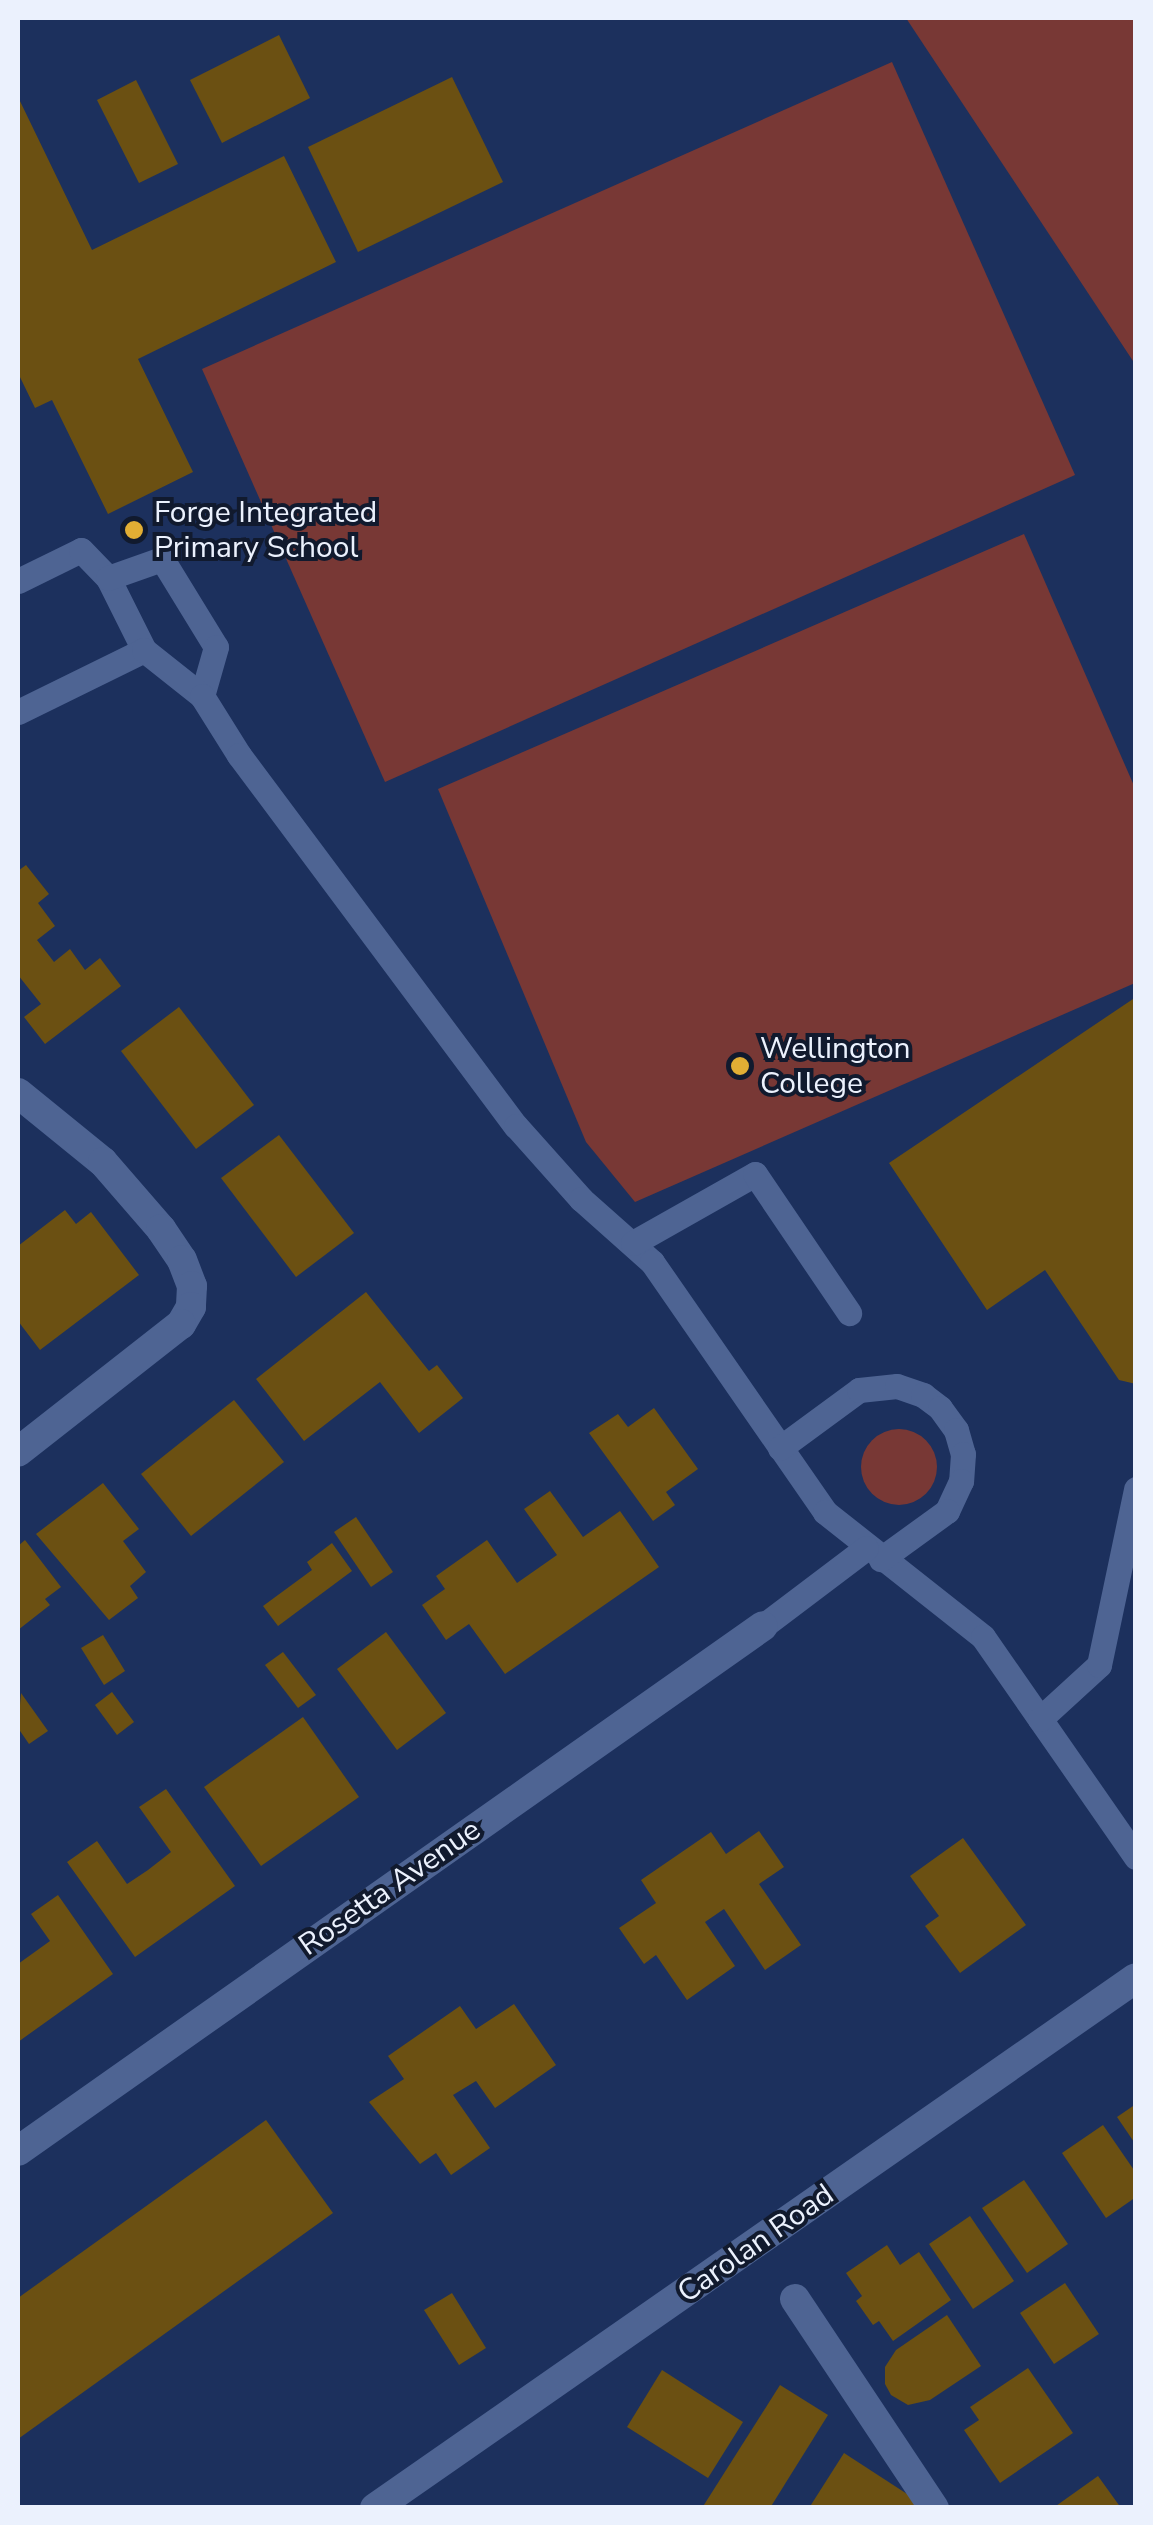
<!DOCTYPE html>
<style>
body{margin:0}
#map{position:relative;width:1153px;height:2525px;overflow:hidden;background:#1c305d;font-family:"Nunito Sans",sans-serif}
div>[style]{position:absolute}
.green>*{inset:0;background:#783835}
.round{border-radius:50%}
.building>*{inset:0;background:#6b5012}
.lane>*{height:25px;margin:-12.5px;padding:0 12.5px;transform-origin:12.5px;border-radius:12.5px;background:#4e6493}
.street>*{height:30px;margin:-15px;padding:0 15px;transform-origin:15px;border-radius:15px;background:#4e6493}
.dots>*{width:28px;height:28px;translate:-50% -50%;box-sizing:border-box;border:5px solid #111a2e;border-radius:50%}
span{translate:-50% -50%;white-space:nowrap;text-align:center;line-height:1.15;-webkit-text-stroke:8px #111a2e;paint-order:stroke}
.poi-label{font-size:30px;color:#ebf1fd}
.left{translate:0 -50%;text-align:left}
.street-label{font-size:30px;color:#ebf1fd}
.frame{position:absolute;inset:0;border:20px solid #ebf1fd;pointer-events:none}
</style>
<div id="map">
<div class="green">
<div style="clip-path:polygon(906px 18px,1135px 18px,1135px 364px)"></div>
<div style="clip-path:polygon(892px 62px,1075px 475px,385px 782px,202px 369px)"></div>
<div style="clip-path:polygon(1024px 534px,1135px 788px,1135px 983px,635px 1202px,586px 1142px,438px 789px)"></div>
<div class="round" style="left:861px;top:1429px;width:76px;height:76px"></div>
</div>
<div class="building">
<div style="clip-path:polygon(279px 35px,310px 98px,222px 143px,190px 80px)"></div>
<div style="clip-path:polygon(452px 77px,503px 182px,358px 252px,308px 147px)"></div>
<div style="clip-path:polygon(136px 80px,178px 164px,139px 183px,97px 100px)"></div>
<div style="clip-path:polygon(18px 97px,92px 250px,284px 156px,336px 262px,138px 359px,193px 472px,108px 514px,52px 400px,35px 408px,18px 373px)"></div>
<div style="clip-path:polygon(26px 865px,49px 894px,38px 903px,55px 926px,37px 940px,54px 962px,70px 949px,85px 970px,100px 958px,121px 986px,45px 1044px,24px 1017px,41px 1004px,18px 975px,18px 871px)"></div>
<div style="clip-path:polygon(1136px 997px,1136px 1384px,1119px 1380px,1045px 1270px,987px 1310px,889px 1163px)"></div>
<div style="clip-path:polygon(179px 1007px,254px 1105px,196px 1149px,121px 1051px)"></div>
<div style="clip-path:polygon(279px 1135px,354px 1233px,296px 1277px,221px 1178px)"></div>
<div style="clip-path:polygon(65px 1210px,76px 1224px,91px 1212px,139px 1275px,40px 1350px,18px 1321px,18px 1246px)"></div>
<div style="clip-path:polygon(366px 1292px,429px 1371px,437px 1365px,463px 1398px,419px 1433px,380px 1382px,304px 1441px,256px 1379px)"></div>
<div style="clip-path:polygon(234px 1400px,284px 1462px,191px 1536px,141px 1474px)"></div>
<div style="clip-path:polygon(654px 1408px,698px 1469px,666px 1492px,675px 1505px,653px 1521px,589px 1433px,618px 1414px,628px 1427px)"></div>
<div style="clip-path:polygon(103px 1483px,139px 1529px,123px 1541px,146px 1572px,130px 1586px,138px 1598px,109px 1620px,36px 1534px)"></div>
<div style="clip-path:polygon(550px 1491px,583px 1537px,620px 1511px,659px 1567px,505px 1674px,469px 1624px,446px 1640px,422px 1605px,445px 1589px,436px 1576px,487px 1540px,517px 1583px,557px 1555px,524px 1509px)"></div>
<div style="clip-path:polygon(356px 1517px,393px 1572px,371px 1587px,334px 1532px)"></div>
<div style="clip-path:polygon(25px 1540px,61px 1587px,45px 1599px,50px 1605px,18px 1630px,18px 1546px)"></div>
<div style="clip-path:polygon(332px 1543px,352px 1571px,278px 1626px,263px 1606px,312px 1570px,307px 1562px)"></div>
<div style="clip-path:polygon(386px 1632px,446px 1713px,397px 1750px,337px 1669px)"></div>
<div style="clip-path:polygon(103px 1635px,125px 1671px,104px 1685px,81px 1648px)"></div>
<div style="clip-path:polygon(283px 1652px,316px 1695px,298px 1708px,265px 1665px)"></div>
<div style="clip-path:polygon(112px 1692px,134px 1722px,117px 1735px,95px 1705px)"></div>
<div style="clip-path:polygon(21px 1693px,48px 1731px,29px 1744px,18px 1728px)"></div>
<div style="clip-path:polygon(303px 1717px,359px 1797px,261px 1866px,204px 1787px)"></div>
<div style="clip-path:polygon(166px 1789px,235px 1886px,135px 1957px,67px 1862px,97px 1841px,127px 1884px,148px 1870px,171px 1852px,139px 1807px)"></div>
<div style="clip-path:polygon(759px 1831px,784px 1867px,759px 1884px,801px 1945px,765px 1970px,724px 1909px,705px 1922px,735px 1966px,687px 2000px,656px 1955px,644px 1964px,619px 1928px,656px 1903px,641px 1880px,711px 1832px,726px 1854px)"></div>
<div style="clip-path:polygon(963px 1838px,1026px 1925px,960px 1973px,925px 1926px,939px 1916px,910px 1876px)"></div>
<div style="clip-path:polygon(58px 1895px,113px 1974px,18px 2042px,18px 1964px,50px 1941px,31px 1914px)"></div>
<div style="clip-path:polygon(514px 2004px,556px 2065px,495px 2108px,476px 2081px,453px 2095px,490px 2148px,451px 2175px,436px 2153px,420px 2164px,369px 2102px,404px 2079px,388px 2056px,460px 2006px,476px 2029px)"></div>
<div style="clip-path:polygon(1136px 2104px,1136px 2145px,1117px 2117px)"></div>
<div style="clip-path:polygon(266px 2120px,333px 2213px,18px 2439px,18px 2298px)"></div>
<div style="clip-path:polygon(1103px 2125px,1136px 2173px,1136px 2197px,1106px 2218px,1062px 2153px)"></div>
<div style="clip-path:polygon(1024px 2180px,1068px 2244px,1027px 2273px,982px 2208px)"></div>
<div style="clip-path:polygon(970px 2216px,1014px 2281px,973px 2309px,929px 2244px)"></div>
<div style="clip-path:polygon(887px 2245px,900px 2265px,919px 2252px,951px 2300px,893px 2341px,879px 2321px,873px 2325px,856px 2301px,862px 2296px,846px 2273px)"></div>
<div style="clip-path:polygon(1065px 2283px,1099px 2334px,1054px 2364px,1020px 2313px)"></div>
<div style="clip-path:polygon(452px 2293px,486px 2348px,459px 2365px,424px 2310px)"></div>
<div style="clip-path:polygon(947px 2315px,981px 2366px,930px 2400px,908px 2405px,891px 2395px,885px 2384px,885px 2367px,896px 2350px)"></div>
<div style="clip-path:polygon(1028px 2368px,1073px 2433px,1000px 2483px,964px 2430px,979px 2420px,970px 2407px)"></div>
<div style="clip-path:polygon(662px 2370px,743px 2422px,708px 2478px,627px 2427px)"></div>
<div style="clip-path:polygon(780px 2385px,828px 2415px,770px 2508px,702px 2508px)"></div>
<div style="clip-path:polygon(844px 2453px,924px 2505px,922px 2508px,809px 2508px)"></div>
<div style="clip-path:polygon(1098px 2476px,1121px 2508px,1053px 2508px)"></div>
</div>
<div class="lane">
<div style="left:108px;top:578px;width:80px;rotate:63.4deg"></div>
<div style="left:18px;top:581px;width:70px;rotate:-26.2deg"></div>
<div style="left:81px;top:550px;width:39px;rotate:46deg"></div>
<div style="left:108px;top:578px;width:57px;rotate:-19.4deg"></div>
<div style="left:162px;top:559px;width:103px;rotate:58.5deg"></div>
<div style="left:216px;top:647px;width:51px;rotate:105.9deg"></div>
<div style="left:18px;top:712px;width:140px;rotate:-26.2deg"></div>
<div style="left:144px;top:650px;width:74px;rotate:38.4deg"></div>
<div style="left:202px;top:696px;width:70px;rotate:57.9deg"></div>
<div style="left:239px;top:755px;width:463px;rotate:53.3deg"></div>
<div style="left:516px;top:1126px;width:98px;rotate:48.3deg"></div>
<div style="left:581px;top:1199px;width:95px;rotate:41.6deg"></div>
<div style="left:652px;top:1262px;width:304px;rotate:55.3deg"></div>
<div style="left:825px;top:1512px;width:201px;rotate:38.3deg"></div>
<div style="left:983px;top:1637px;width:268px;rotate:55.2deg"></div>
<div style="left:633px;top:1243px;width:140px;rotate:-29.5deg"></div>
<div style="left:755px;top:1174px;width:168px;rotate:55.9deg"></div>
<div style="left:780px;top:1448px;width:98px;rotate:-36.3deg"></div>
<div style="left:859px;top:1390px;width:38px;rotate:-6deg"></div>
<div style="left:897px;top:1386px;width:28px;rotate:19deg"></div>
<div style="left:923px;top:1395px;width:21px;rotate:37deg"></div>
<div style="left:940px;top:1408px;width:27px;rotate:54deg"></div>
<div style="left:956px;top:1430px;width:25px;rotate:74deg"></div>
<div style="left:963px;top:1454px;width:27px;rotate:94deg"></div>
<div style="left:961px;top:1481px;width:33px;rotate:115deg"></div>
<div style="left:947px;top:1511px;width:82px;rotate:144deg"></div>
<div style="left:763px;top:1626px;width:129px;rotate:-37.1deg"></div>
<div style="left:1040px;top:1719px;width:80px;rotate:-42.5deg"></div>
<div style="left:1099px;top:1665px;width:180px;rotate:-78.1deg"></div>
</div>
<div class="street">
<div style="left:18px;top:1093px;width:109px;rotate:39.1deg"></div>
<div style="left:103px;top:1162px;width:89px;rotate:49.1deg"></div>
<div style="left:161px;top:1229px;width:37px;rotate:56deg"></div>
<div style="left:182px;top:1260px;width:28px;rotate:69deg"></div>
<div style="left:192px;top:1286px;width:21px;rotate:93deg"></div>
<div style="left:191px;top:1307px;width:20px;rotate:120deg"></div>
<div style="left:181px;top:1324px;width:207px;rotate:141.9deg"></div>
<div style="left:18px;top:2151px;width:911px;rotate:-35.17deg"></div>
<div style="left:795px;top:2299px;width:251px;rotate:56.4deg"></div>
<div style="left:375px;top:2508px;width:927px;rotate:-34.86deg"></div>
</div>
<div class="dots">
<div style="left:134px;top:530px;background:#e2ae34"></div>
<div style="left:740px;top:1066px;background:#e2ae34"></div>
</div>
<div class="poi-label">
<span class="left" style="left:154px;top:530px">Forge Integrated<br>Primary School</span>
<span class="left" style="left:760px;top:1066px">Wellington<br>College</span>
</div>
<div class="street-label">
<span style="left:390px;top:1888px;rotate:-35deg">Rosetta Avenue</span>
<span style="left:756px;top:2244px;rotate:-35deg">Carolan Road</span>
</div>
<div class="frame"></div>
</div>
